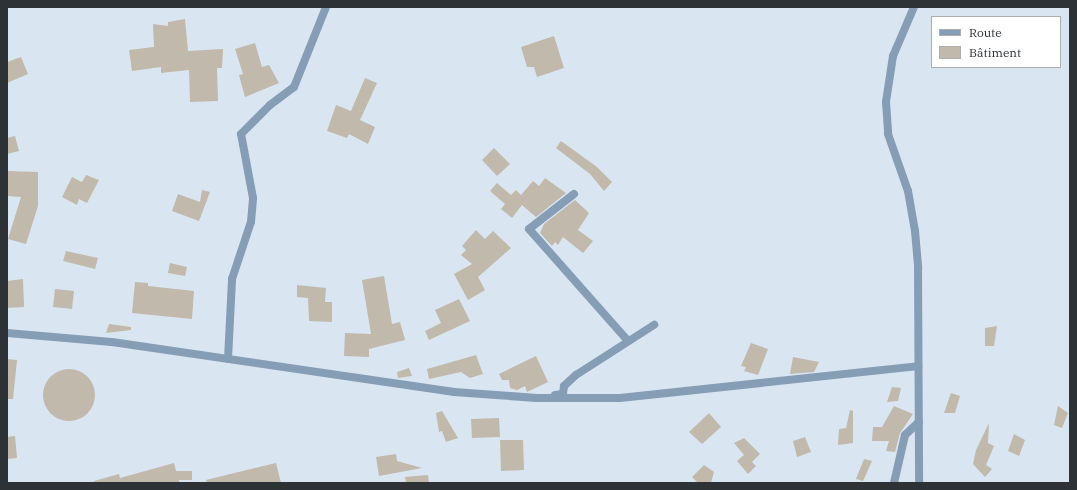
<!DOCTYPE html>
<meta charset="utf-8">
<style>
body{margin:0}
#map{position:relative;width:1077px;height:490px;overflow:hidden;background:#dae5f2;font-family:"IBM Plex Serif",serif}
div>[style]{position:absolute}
.building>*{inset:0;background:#c1b9ab}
.round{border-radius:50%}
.street>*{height:8px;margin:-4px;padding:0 4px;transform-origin:4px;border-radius:4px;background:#869db6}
span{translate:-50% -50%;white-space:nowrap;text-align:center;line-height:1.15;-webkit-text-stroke:3px #fff;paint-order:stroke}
.frame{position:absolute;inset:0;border:8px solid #2d3236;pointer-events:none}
.legend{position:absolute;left:931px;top:16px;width:130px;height:52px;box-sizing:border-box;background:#fff;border:1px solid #abadaf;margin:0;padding:5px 7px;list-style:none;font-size:12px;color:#2d3236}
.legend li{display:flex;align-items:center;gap:8px;height:20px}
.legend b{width:20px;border:1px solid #abadaf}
</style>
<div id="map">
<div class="building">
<div style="clip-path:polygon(185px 19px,188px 51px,223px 49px,222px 68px,217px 68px,218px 101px,190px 102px,189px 70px,161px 73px,161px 67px,132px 71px,129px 50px,154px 47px,153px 24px,168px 26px,168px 22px)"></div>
<div style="clip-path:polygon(554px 36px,564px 68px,537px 77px,534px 67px,527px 67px,521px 47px)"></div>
<div style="clip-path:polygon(255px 43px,262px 67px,269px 65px,279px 83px,245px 97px,239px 75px,243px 74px,235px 49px)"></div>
<div style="clip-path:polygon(21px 57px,28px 74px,7px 83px,7px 62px)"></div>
<div style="clip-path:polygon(365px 78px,377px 83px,360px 120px,375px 127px,368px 144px,349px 134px,347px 138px,327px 131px,336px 105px,351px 111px)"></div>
<div style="clip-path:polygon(15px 136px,19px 151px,7px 154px,7px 138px)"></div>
<div style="clip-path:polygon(561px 141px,597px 167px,612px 182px,604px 191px,590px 174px,556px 148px)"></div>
<div style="clip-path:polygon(494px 148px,510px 164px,497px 176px,482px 160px)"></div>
<div style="clip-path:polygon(7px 171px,38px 172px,38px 206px,26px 244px,8px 239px,21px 197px,7px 196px)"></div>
<div style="clip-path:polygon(86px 175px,99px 180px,87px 203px,79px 199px,77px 205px,62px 197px,72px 177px,82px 182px)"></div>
<div style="clip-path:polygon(545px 178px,566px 193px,536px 217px,522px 205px,512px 218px,501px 209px,505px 204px,490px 191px,497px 183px,511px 195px,516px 190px,521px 195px,533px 181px,539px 186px)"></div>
<div style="clip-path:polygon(202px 190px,210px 192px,199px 221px,172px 211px,178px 194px,200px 202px)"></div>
<div style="clip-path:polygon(575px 200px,589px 213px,578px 230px,593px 241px,583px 253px,563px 237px,558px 245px,555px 242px,552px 246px,540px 233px,544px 224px)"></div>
<div style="clip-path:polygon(476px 230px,485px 239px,493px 231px,511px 248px,478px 277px,485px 290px,468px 300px,454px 274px,472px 264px,461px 255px,466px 250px,462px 246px)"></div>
<div style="clip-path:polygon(66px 251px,98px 258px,95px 269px,63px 261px)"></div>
<div style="clip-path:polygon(170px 263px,187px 267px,185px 276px,168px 273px)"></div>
<div style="clip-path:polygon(384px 276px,392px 324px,400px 322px,405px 340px,369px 349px,369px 357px,344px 356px,345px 333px,371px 334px,362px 280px)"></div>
<div style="clip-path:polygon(23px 279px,24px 307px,7px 308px,7px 281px)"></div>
<div style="clip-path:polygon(135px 282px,148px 283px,148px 286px,194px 291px,192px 319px,132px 313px)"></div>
<div style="clip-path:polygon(297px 285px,326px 288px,325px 302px,332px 302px,332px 322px,309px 321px,308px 298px,297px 297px)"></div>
<div style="clip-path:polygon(55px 289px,74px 291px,72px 309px,53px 307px)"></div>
<div style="clip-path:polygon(459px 299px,470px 321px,429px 340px,425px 331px,441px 323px,435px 310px)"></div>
<div style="clip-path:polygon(109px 324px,131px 327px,131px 330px,106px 333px)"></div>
<div style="clip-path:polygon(997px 326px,994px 346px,985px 346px,985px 328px)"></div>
<div style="clip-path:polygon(751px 343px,768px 349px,758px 375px,744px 371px,746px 367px,741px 366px)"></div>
<div style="clip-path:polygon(476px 355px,483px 374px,470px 378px,461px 372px,429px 379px,427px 369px)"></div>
<div style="clip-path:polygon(536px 356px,548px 382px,527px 392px,525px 386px,517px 390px,510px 388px,509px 380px,502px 380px,499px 374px)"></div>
<div style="clip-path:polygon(793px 357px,819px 362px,814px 372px,790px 374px)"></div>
<div style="clip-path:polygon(7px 359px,17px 360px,13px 399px,7px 399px)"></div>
<div style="clip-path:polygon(409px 368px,412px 376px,398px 378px,397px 372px)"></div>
<div class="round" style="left:43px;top:369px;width:52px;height:52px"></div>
<div style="clip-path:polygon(892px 387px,901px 388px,898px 401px,887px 402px)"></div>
<div style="clip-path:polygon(951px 393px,960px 396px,955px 413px,944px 413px)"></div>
<div style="clip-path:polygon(894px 406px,913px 414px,900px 433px,895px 452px,886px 451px,889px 441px,872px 441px,873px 427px,882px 427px)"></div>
<div style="clip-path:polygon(1058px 406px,1068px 413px,1062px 428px,1054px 425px)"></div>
<div style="clip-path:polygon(850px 410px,853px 411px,853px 443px,838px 445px,839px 429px,846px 428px)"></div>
<div style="clip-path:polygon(442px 411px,458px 438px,446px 442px,442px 431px,439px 432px,436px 413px)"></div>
<div style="clip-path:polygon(709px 413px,721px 427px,702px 444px,689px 432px)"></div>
<div style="clip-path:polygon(499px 418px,500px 437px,472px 438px,471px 419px)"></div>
<div style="clip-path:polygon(989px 423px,988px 443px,994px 446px,986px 465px,992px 469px,985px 477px,973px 464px,976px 450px)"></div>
<div style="clip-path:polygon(1014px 434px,1025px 440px,1019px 456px,1008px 451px)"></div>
<div style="clip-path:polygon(15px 436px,17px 458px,7px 459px,7px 437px)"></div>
<div style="clip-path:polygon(805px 437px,811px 452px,797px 457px,793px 441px)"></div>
<div style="clip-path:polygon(744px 438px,760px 454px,752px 462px,756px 466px,748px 474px,737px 461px,744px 455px,734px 443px)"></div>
<div style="clip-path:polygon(500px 440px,523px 440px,524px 470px,501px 471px)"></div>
<div style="clip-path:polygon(396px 454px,397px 461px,422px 468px,379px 476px,376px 457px)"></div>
<div style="clip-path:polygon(864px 459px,872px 461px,863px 481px,856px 479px)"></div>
<div style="clip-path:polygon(174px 463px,176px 471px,192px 471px,192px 480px,179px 480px,179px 483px,95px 483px,94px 481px,119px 474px,120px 478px)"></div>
<div style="clip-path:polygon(276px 463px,281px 483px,207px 483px,206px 480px)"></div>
<div style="clip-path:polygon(704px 465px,714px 472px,711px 483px,698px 483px,692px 477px)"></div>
<div style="clip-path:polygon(428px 475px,429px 483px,406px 483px,405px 477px)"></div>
</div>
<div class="street">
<div style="left:914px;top:7px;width:53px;rotate:113.2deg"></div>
<div style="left:893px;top:56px;width:47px;rotate:98.7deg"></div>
<div style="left:886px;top:102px;width:32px;rotate:86deg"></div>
<div style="left:888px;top:134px;width:60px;rotate:70.7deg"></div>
<div style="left:908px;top:191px;width:41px;rotate:80.1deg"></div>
<div style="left:915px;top:231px;width:37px;rotate:85deg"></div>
<div style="left:918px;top:268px;width:215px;rotate:89.7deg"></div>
<div style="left:574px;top:194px;width:57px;rotate:142.1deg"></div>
<div style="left:529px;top:229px;width:149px;rotate:48.5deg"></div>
<div style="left:7px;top:333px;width:105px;rotate:4.9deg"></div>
<div style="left:112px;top:342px;width:346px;rotate:8.3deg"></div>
<div style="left:454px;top:392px;width:83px;rotate:4.1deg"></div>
<div style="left:537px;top:398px;width:83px"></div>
<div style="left:620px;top:398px;width:300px;rotate:-6.1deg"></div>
<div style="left:228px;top:359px;width:80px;rotate:-87.1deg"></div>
<div style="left:232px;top:279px;width:60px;rotate:-71.6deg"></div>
<div style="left:251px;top:222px;width:24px;rotate:-85deg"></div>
<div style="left:253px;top:198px;width:65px;rotate:-100.6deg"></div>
<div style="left:241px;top:134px;width:41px;rotate:-45deg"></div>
<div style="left:270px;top:105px;width:30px;rotate:-37deg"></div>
<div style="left:294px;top:87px;width:86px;rotate:-68.2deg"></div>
<div style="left:555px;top:395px;width:8px;rotate:-7deg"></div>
<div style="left:563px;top:394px;width:8px;rotate:-83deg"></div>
<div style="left:564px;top:386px;width:16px;rotate:-43deg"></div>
<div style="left:576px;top:375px;width:93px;rotate:-32.7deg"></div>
<div style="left:894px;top:483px;width:49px;rotate:-77.1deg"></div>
<div style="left:905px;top:435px;width:19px;rotate:-43deg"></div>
</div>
<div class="frame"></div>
<ul class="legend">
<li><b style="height:5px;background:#869db6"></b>Route</li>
<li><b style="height:11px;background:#c1b9ab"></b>Bâtiment</li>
</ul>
</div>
